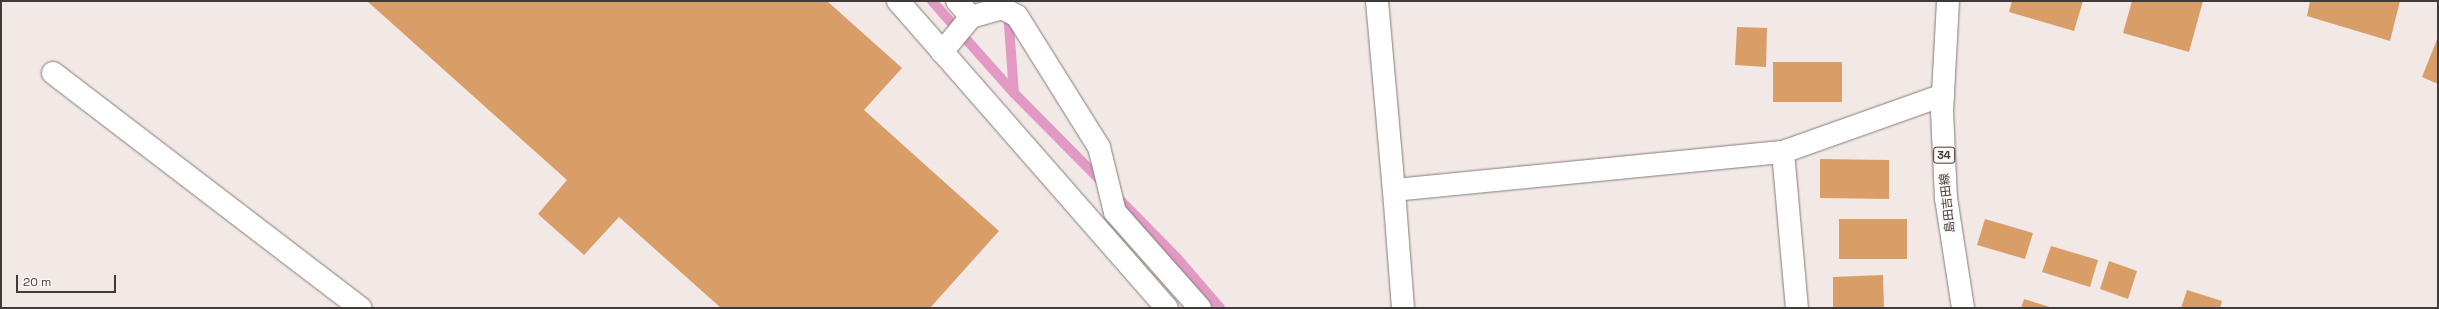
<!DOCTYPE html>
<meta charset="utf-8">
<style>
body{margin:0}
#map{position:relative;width:2439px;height:309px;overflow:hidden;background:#f2e9e6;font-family:"Space Grotesk","Noto Sans JP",sans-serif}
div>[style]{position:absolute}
.stream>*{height:10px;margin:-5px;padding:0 5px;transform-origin:5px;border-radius:5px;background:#e29ac4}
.building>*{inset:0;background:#d99d67}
.roads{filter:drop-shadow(0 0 1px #847c79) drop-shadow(0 0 1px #847c79)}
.minor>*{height:22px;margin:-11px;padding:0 11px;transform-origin:11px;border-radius:11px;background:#fff}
.primary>*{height:22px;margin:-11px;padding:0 11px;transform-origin:11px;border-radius:11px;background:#fff}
span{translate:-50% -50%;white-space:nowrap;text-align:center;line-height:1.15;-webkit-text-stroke:3px #fef7f5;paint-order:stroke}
.shield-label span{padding:1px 3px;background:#fef7f5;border:1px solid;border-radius:3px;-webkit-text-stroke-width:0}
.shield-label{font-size:11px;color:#3f3b3a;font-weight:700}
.street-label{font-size:12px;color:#3f3b3a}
.frame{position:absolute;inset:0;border:2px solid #3f3b3a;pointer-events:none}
.scale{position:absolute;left:16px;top:275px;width:100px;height:18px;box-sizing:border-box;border:2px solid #3f3b3a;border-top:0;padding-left:5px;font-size:12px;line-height:14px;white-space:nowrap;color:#3f3b3a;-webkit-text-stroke:3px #fef7f5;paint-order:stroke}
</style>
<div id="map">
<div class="stream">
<div style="left:932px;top:1px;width:123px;rotate:48.3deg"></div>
<div style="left:1014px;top:93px;width:127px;rotate:45.3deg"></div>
<div style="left:1008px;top:12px;width:81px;rotate:85.8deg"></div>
<div style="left:1116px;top:196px;width:87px;rotate:45.5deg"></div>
<div style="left:1177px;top:258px;width:66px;rotate:49.3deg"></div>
</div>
<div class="building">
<div style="clip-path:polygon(367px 1px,827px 1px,902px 68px,864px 110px,999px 231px,930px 308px,721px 308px,619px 217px,584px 255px,538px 214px,567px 180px)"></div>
<div style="clip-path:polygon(2012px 1px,2083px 1px,2074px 31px,2009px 12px)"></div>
<div style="clip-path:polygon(2132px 1px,2203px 1px,2189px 52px,2123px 33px)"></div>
<div style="clip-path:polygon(2310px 1px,2400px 1px,2390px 41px,2307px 16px)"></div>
<div style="clip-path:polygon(1737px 27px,1767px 28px,1766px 67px,1735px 65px)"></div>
<div style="clip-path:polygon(2438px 37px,2438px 84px,2422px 77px)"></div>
<div style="clip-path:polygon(1773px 62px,1842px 62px,1842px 102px,1773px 102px)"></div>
<div style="clip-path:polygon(1820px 159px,1889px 160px,1889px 199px,1820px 198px)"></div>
<div style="clip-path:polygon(1839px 219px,1907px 219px,1907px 259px,1839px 259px)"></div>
<div style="clip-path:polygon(1985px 219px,2033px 233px,2025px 259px,1977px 245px)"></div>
<div style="clip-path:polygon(2051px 246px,2098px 260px,2090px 287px,2042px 272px)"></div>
<div style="clip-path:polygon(2109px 261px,2137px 271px,2128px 299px,2100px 289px)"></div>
<div style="clip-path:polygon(1883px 275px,1884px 308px,1833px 308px,1833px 277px)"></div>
<div style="clip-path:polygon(2187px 290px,2222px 301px,2220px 308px,2181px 308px)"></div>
<div style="clip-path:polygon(2024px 299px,2053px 308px,2021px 308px)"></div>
</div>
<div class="roads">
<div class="minor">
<div style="left:898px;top:1px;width:408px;rotate:48.8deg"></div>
<div style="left:1377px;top:1px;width:190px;rotate:84.9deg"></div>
<div style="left:971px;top:17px;width:32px;rotate:-16deg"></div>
<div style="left:1002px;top:8px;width:17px;rotate:28deg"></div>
<div style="left:1017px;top:16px;width:155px;rotate:58deg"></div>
<div style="left:1099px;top:147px;width:67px;rotate:76.2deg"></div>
<div style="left:1115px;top:212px;width:128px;rotate:48.5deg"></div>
<div style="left:942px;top:52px;width:45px;rotate:-50.4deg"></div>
<div style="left:971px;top:17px;width:21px;rotate:-131deg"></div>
<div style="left:53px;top:73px;width:387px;rotate:37.4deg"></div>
<div style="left:1783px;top:152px;width:157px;rotate:84.9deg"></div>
<div style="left:1403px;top:308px;width:118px;rotate:-94.4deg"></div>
<div style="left:1394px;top:190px;width:391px;rotate:-5.6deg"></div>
<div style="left:1783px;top:152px;width:170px;rotate:-19.6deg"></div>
</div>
<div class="primary">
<div style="left:1948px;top:1px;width:110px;rotate:93.1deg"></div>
<div style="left:1942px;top:111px;width:87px;rotate:87.4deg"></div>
<div style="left:1946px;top:198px;width:111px;rotate:81.2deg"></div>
</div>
</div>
<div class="shield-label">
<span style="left:1944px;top:155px">34</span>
</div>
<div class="street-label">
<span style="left:1948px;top:203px;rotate:-96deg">島田吉田線</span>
</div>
<div class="frame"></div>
<div class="scale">20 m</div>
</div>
